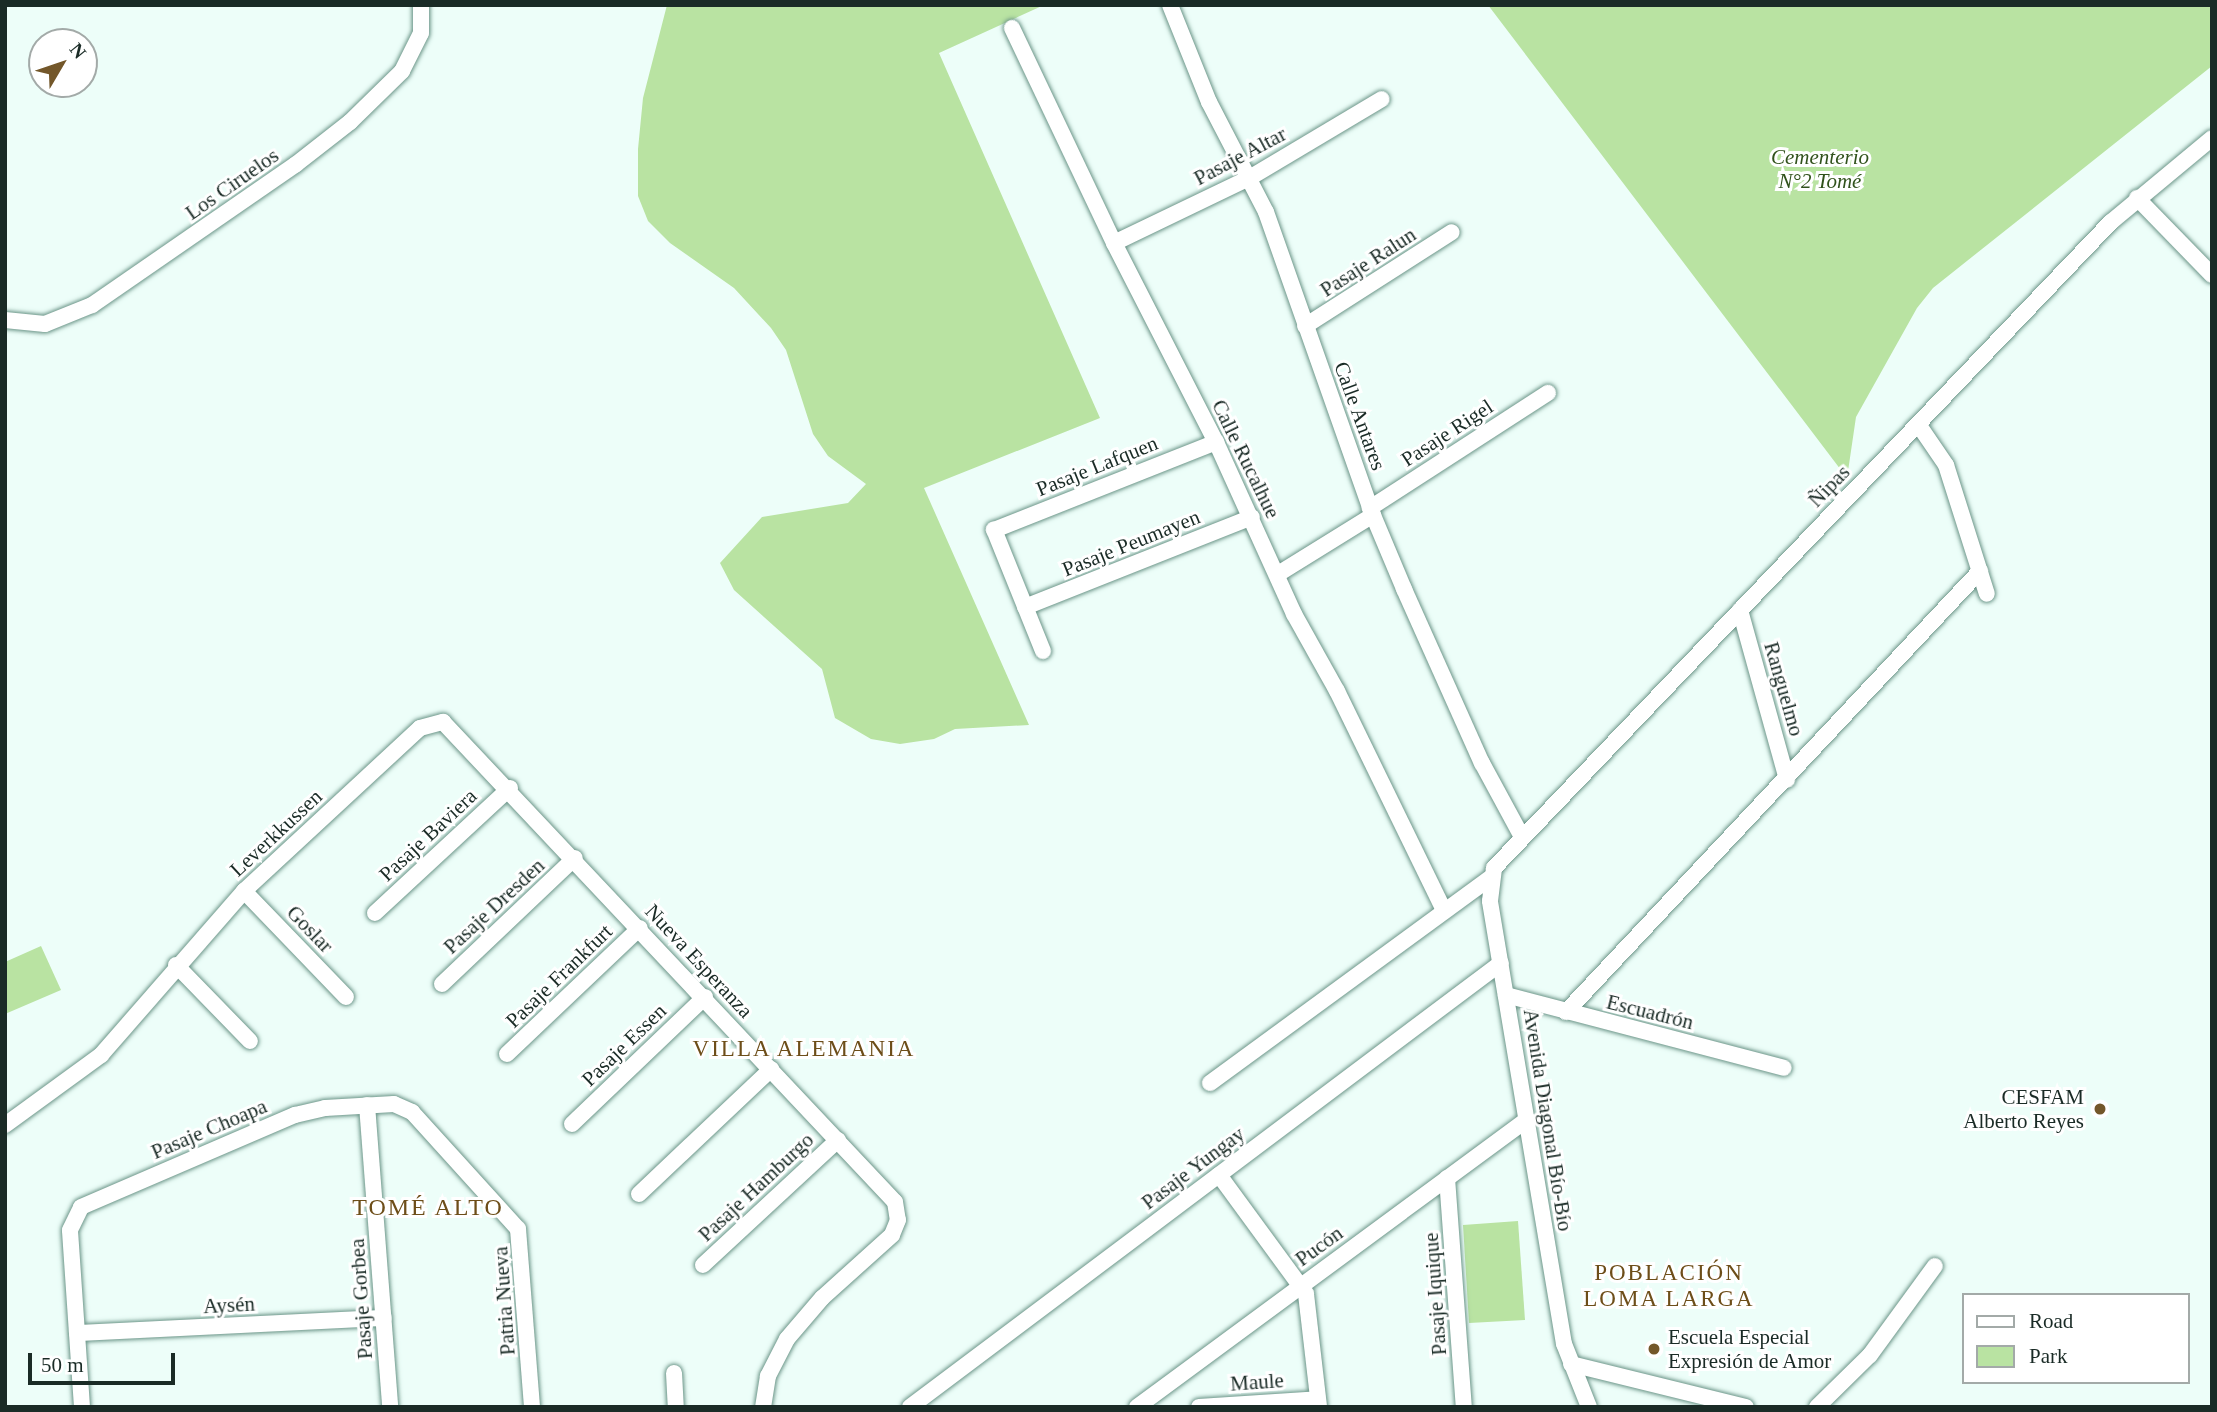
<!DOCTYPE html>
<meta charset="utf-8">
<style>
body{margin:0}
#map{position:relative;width:2217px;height:1412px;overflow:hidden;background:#edfef9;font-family:"Times New Roman",serif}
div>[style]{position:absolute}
.green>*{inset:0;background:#b9e3a2}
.roads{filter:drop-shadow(0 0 2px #6b9588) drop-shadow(0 0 2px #6b9588)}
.minor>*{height:16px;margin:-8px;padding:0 8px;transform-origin:8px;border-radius:8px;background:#fff}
.dots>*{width:19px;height:19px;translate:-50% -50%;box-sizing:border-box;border:4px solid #fff;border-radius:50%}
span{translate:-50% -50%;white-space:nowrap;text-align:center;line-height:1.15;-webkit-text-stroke:6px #fff;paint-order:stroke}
.street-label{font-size:21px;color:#1a2b26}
.park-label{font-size:21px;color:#31521c;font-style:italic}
.poi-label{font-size:21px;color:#1a2b26}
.right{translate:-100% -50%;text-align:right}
.left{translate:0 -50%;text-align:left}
.neighbourhood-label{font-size:23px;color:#6d4e19;letter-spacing:2px}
.quarter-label{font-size:24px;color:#6d4e19;letter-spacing:2px}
.frame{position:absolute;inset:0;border:7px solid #1a2b26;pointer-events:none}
.legend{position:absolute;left:1962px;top:1293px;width:228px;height:91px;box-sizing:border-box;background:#fff;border:2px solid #a3aaa8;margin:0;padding:9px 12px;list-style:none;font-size:21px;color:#1a2b26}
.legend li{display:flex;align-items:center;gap:14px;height:35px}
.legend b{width:35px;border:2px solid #a3aaa8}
.north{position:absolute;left:28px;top:28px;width:70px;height:70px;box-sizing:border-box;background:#fff;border:2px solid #a3aaa8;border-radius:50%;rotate:51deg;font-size:19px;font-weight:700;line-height:28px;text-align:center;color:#1a2b26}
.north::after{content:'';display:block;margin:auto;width:24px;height:32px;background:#73572a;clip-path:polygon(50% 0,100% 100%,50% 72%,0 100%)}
.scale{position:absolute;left:28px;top:1353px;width:147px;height:32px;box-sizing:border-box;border:4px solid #1a2b26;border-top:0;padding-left:9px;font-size:21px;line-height:24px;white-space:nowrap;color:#1a2b26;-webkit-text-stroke:5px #fff;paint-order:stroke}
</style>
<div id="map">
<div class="green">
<div style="clip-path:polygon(667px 5px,1044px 5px,939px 53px,1100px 418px,924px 488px,1029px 725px,955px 729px,934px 739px,900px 744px,871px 739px,835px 718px,822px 669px,734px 590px,720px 563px,762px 517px,848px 503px,866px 484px,828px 456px,813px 434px,786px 350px,771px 328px,734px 288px,670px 243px,648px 221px,638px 196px,638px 149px,643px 98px)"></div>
<div style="clip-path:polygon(1488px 5px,2212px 5px,2212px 66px,1933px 288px,1917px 308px,1856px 417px,1847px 478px)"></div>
<div style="clip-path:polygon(41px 946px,61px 990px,5px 1014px,5px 962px)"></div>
<div style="clip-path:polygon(1518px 1221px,1525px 1320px,1469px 1323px,1463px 1225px)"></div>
</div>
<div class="roads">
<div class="minor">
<div style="left:1170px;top:5px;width:105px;rotate:68.1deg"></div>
<div style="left:1209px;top:102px;width:124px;rotate:62.6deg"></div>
<div style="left:1266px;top:212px;width:314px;rotate:70.6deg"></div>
<div style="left:1370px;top:508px;width:88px;rotate:67.2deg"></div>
<div style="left:1404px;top:589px;width:191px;rotate:65.9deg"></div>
<div style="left:1482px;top:763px;width:84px;rotate:61.6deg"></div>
<div style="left:1012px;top:28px;width:238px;rotate:64.6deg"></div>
<div style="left:1114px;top:243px;width:224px;rotate:62.9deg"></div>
<div style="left:1216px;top:442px;width:189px;rotate:65.6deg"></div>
<div style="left:1294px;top:614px;width:88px;rotate:60.8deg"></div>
<div style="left:1337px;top:691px;width:242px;rotate:64deg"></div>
<div style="left:2137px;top:198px;width:107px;rotate:45.8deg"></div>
<div style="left:1114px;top:243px;width:152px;rotate:-25.7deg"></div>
<div style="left:1251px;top:177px;width:152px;rotate:-30.8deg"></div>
<div style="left:5px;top:320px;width:40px;rotate:5.7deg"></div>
<div style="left:45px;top:324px;width:51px;rotate:-22deg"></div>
<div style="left:92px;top:305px;width:247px;rotate:-34.6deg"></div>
<div style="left:295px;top:165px;width:70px;rotate:-38deg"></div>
<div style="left:350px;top:122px;width:73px;rotate:-44.4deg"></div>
<div style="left:402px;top:71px;width:42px;rotate:-63.4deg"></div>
<div style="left:421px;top:33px;width:28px;rotate:-90deg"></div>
<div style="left:1305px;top:326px;width:174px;rotate:-32.6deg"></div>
<div style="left:1918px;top:424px;width:50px;rotate:55.7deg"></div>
<div style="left:1946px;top:465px;width:135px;rotate:72.4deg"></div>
<div style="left:1370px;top:508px;width:212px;rotate:-32.9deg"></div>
<div style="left:1278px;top:574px;width:112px;rotate:-31.8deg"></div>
<div style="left:1025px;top:607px;width:244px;rotate:-21.6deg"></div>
<div style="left:1740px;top:610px;width:176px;rotate:74.5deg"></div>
<div style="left:1043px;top:651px;width:131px;rotate:-112deg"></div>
<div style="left:994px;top:530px;width:239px;rotate:-21.6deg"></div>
<div style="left:244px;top:891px;width:147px;rotate:46.1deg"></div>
<div style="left:375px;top:913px;width:184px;rotate:-42.8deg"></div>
<div style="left:176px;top:965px;width:106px;rotate:45.8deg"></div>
<div style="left:442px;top:984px;width:183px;rotate:-43.5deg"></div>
<div style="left:1506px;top:995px;width:287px;rotate:14.7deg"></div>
<div style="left:1566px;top:1012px;width:605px;rotate:-46.81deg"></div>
<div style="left:507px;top:1054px;width:183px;rotate:-43.5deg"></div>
<div style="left:1210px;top:1083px;width:348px;rotate:-36.2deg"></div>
<div style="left:367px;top:1105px;width:303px;rotate:85.6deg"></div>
<div style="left:572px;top:1124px;width:184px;rotate:-43.7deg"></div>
<div style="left:5px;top:1125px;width:119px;rotate:-36.1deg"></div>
<div style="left:101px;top:1055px;width:218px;rotate:-48.9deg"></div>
<div style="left:244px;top:891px;width:240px;rotate:-42.8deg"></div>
<div style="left:420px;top:728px;width:24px;rotate:-15deg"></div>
<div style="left:443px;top:722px;width:659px;rotate:46.72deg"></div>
<div style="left:895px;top:1202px;width:18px;rotate:81deg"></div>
<div style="left:898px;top:1220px;width:16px;rotate:112deg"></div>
<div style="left:892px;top:1235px;width:94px;rotate:138deg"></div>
<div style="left:822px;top:1298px;width:54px;rotate:130.5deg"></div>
<div style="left:787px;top:1339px;width:42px;rotate:117.2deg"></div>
<div style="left:768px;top:1376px;width:31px;rotate:99deg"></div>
<div style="left:1219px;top:1175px;width:147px;rotate:53.8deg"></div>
<div style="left:1306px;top:1294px;width:114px;rotate:83.4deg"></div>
<div style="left:1447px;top:1178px;width:230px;rotate:85.8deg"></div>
<div style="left:639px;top:1194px;width:182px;rotate:-43.4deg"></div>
<div style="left:703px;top:1265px;width:184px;rotate:-42.8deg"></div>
<div style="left:77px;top:1333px;width:307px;rotate:-2.8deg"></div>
<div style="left:1571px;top:1364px;width:180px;rotate:13.8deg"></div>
<div style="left:674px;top:1373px;width:34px;rotate:87deg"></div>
<div style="left:82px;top:1407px;width:177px;rotate:-93.9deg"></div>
<div style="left:70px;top:1230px;width:25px;rotate:-64deg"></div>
<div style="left:81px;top:1207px;width:233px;rotate:-23.3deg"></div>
<div style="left:295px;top:1115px;width:31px;rotate:-13deg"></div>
<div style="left:325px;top:1108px;width:69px;rotate:-3.3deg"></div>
<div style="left:394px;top:1104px;width:20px;rotate:24deg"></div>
<div style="left:412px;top:1112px;width:158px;rotate:47.8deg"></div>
<div style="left:518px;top:1229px;width:179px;rotate:85.5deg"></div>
<div style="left:910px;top:1407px;width:739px;rotate:-36.92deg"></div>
<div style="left:1137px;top:1407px;width:485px;rotate:-36.4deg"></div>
<div style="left:1199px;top:1407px;width:119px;rotate:-3.8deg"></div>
<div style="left:1589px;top:1407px;width:68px;rotate:-111.6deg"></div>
<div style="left:1564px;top:1344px;width:449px;rotate:-99.5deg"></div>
<div style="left:1490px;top:901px;width:33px;rotate:-83deg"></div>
<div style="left:1494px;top:868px;width:893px;rotate:-46.32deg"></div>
<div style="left:2111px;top:222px;width:131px;rotate:-39.7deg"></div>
<div style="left:1817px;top:1407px;width:74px;rotate:-44.5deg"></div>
<div style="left:1870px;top:1355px;width:110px;rotate:-53.9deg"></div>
</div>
</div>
<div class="dots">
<div style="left:2100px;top:1109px;background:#73572a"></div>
<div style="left:1654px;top:1349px;background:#73572a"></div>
</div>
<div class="street-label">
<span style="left:1240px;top:156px;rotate:-28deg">Pasaje Altar</span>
<span style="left:232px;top:184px;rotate:-35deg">Los Ciruelos</span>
<span style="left:1368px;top:262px;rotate:-33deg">Pasaje Ralun</span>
<span style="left:1360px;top:416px;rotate:70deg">Calle Antares</span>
<span style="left:1447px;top:433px;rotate:-33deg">Pasaje Rigel</span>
<span style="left:1246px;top:459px;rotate:64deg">Calle Rucalhue</span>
<span style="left:1097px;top:466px;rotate:-22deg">Pasaje Lafquen</span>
<span style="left:1829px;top:486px;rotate:-46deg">Ñipas</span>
<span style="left:1131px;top:543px;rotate:-22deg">Pasaje Peumayen</span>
<span style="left:1784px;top:689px;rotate:74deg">Ranguelmo</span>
<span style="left:276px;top:833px;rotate:-43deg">Leverkkussen</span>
<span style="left:428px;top:835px;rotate:-43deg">Pasaje Baviera</span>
<span style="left:494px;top:906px;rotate:-43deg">Pasaje Dresden</span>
<span style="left:310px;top:929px;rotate:46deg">Goslar</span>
<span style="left:699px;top:961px;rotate:47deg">Nueva Esperanza</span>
<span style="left:559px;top:976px;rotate:-44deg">Pasaje Frankfurt</span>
<span style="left:1650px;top:1012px;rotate:14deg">Escuadrón</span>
<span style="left:624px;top:1045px;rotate:-44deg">Pasaje Essen</span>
<span style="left:1548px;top:1120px;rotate:81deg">Avenida Diagonal Bío-Bío</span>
<span style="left:209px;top:1129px;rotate:-23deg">Pasaje Choapa</span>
<span style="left:1193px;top:1168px;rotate:-37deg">Pasaje Yungay</span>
<span style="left:756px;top:1187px;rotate:-43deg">Pasaje Hamburgo</span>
<span style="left:1319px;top:1246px;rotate:-36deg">Pucón</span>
<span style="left:1435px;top:1294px;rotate:-94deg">Pasaje Iquique</span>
<span style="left:361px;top:1299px;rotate:-94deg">Pasaje Gorbea</span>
<span style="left:504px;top:1301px;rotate:-94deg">Patria Nueva</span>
<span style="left:229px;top:1305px;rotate:-3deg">Aysén</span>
<span style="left:1257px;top:1382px;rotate:-4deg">Maule</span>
</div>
<div class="park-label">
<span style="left:1820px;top:169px">Cementerio<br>N°2 Tomé</span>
</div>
<div class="poi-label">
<span class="right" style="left:2084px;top:1109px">CESFAM<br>Alberto Reyes</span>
<span class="left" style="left:1668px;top:1349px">Escuela Especial<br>Expresión de Amor</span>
</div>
<div class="neighbourhood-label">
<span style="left:804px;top:1049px">VILLA ALEMANIA</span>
<span style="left:1669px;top:1286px">POBLACIÓN<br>LOMA LARGA</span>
</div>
<div class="quarter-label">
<span style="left:428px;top:1208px">TOMÉ ALTO</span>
</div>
<div class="frame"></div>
<ul class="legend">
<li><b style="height:9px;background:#fff"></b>Road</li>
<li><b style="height:19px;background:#b9e3a2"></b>Park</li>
</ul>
<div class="north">N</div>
<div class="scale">50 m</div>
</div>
